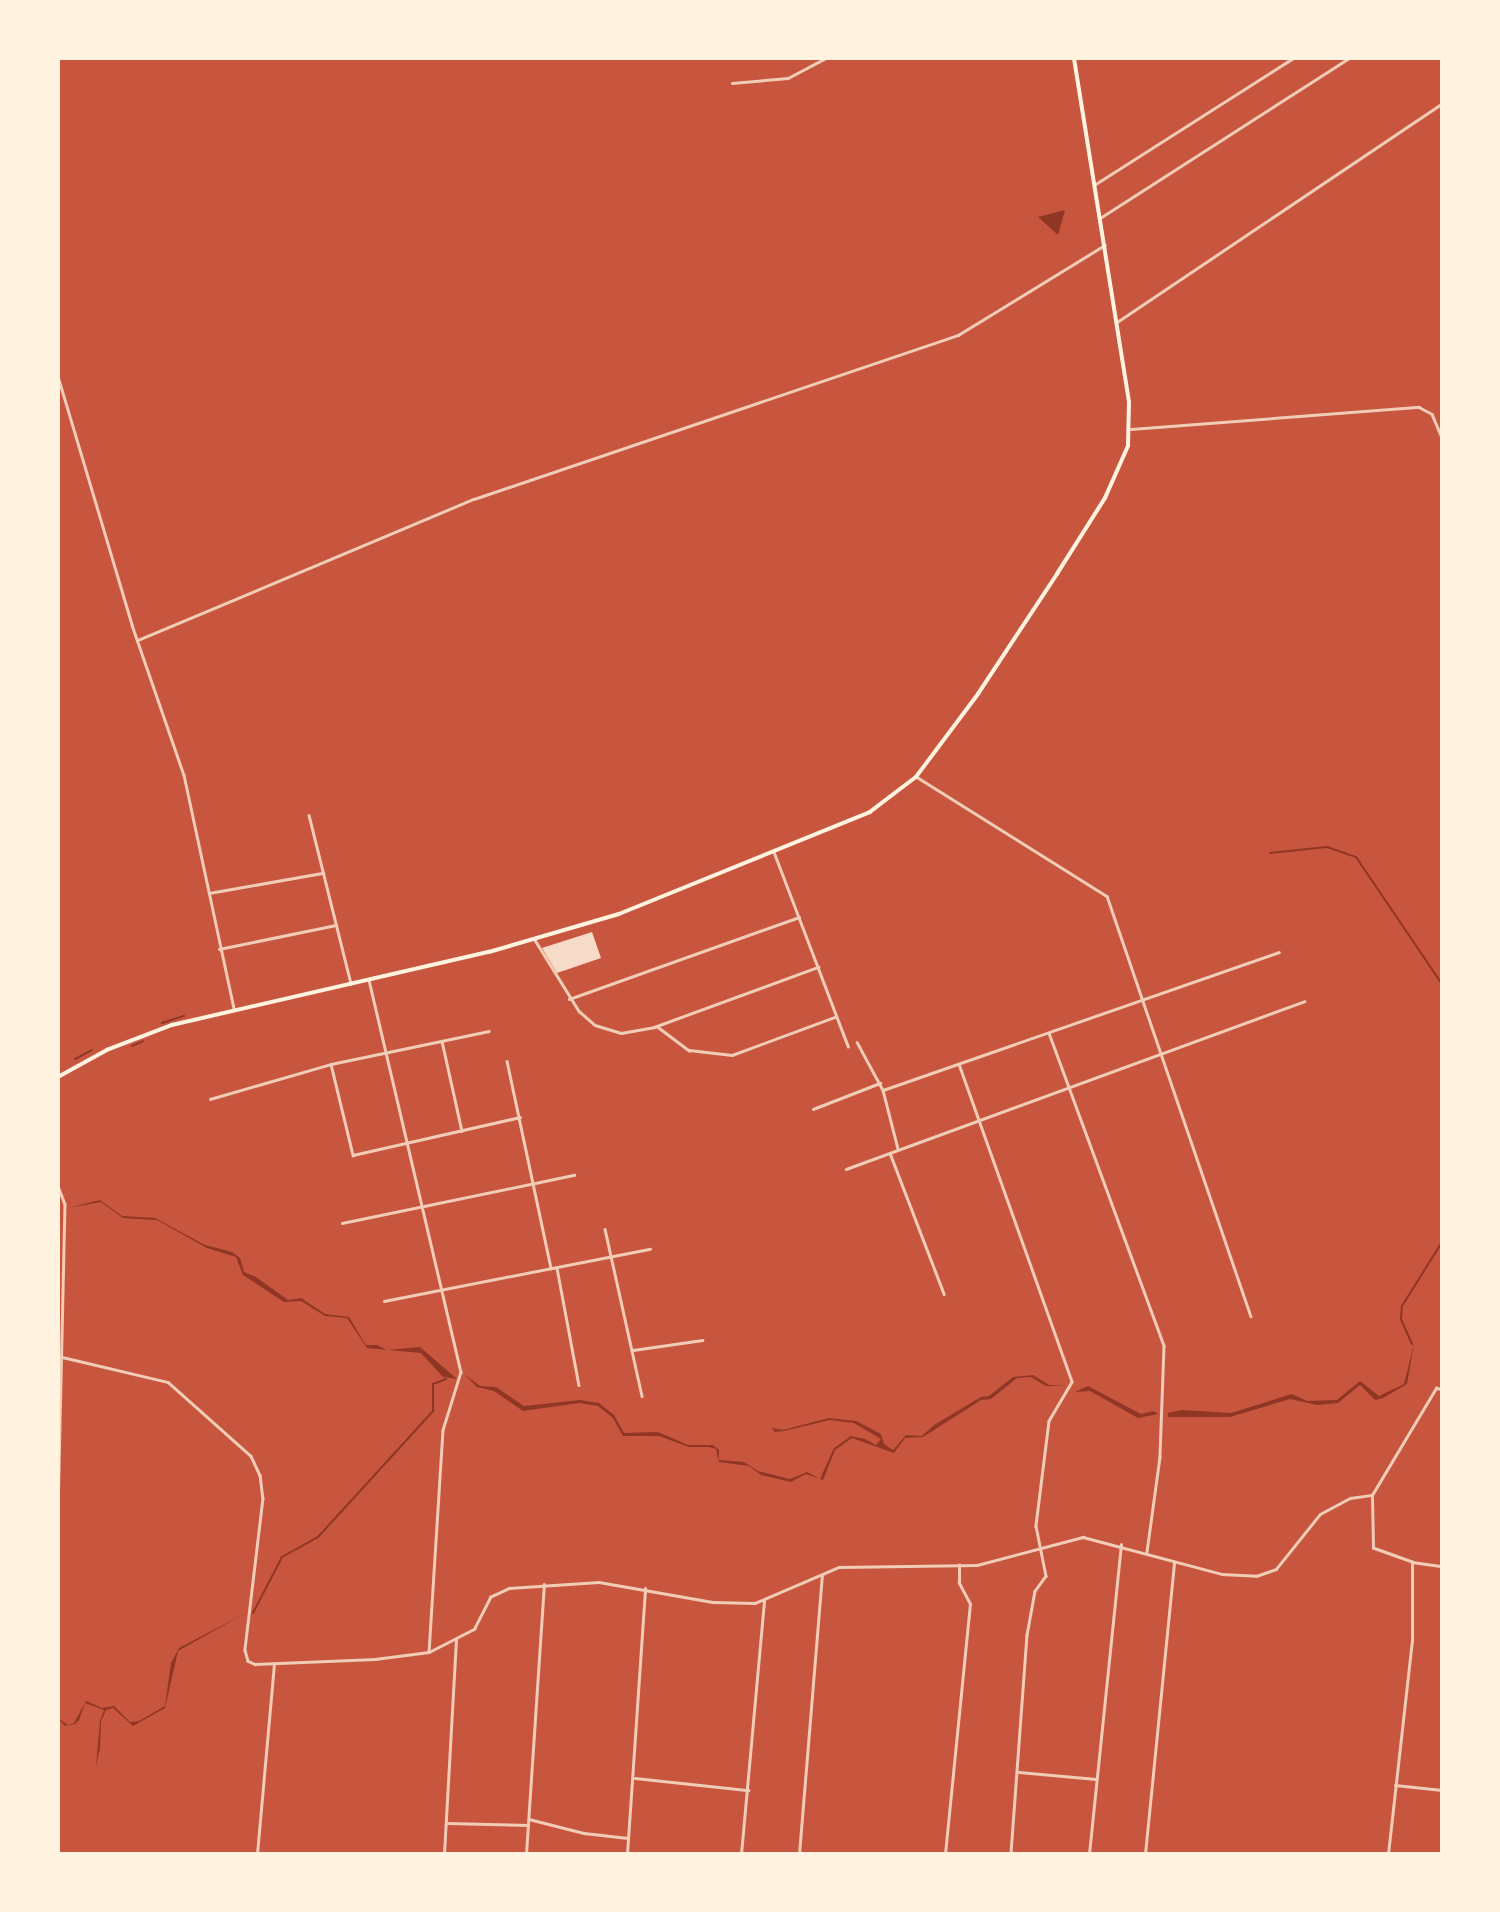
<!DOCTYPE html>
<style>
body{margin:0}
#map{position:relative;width:1500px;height:1912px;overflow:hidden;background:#c8553d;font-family:"PT Sans Narrow",sans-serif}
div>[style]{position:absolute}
.water>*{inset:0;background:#8f3625}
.stream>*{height:2px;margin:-1px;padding:0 1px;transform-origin:1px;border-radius:1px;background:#8f3625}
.building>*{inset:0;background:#f7dbc8}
.minor>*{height:2.5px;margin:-1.25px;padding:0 1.25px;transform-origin:1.25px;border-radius:1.25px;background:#f1ccb7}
.tertiary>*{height:2.5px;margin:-1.25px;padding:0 1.25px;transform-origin:1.25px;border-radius:1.25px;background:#f1ccb7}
.primary>*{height:3.5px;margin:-1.75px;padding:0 1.75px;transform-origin:1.75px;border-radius:1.75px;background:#fff3e0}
span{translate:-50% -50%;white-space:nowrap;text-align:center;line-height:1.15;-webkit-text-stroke:7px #fff3e0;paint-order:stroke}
.frame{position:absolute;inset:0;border:60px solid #fff3e0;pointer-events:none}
</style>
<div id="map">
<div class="water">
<div style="clip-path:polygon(1065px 210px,1058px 235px,1038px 217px)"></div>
<div style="clip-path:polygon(100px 1200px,122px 1216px,155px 1218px,205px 1245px,232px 1252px,240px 1258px,244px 1272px,256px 1277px,288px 1300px,301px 1298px,325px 1314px,349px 1317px,366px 1345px,377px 1345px,387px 1350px,420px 1347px,457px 1379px,443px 1377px,421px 1353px,367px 1348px,347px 1318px,325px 1316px,301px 1301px,284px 1302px,243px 1275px,236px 1257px,207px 1248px,157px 1220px,123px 1218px,101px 1202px,68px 1208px)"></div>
<div style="clip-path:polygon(1414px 1344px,1407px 1384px,1383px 1398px,1375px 1400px,1360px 1385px,1338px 1403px,1317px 1405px,1290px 1399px,1230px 1417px,1168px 1417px,1168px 1413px,1182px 1410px,1231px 1413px,1292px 1394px,1307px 1401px,1337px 1400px,1360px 1381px,1379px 1396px,1404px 1384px)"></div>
<div style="clip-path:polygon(464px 1374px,480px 1386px,496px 1387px,524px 1406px,580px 1400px,599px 1403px,614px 1415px,624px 1433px,658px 1432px,688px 1445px,713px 1445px,719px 1450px,719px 1460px,744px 1462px,758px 1471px,790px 1479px,807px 1472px,820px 1479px,834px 1448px,851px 1436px,865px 1439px,876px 1445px,881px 1439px,854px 1423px,830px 1420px,784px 1431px,775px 1432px,772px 1428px,783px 1430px,829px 1418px,856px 1421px,881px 1434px,884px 1444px,893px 1450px,906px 1435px,922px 1436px,934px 1425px,981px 1397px,989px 1396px,1013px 1377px,1033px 1375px,1049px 1385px,1067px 1386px,1046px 1386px,1031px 1377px,1017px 1378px,991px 1399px,981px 1400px,923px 1437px,905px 1438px,894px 1453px,852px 1438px,835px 1450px,823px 1480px,806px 1474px,791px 1482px,761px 1475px,749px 1466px,719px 1462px,716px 1449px,709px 1447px,689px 1447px,659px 1436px,623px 1436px,613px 1418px,598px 1406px,579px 1403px,523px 1411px,494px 1391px,477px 1387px)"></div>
<div style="clip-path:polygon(1088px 1386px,1141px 1414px,1154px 1411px,1158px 1414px,1138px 1418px,1090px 1391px,1075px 1392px)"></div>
<div style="clip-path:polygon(242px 1615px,178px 1651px,165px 1708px,133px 1726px,113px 1708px,106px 1710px,101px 1721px,100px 1748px,96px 1766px,100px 1721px,104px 1710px,85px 1703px,79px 1720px,75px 1724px,65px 1726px,58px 1718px,68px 1725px,74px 1723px,86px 1701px,102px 1708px,114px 1706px,130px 1722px,139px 1721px,165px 1706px,171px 1663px,179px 1648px)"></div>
</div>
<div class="stream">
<div style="left:1270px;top:853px;width:57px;rotate:-6deg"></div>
<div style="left:1327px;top:847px;width:31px;rotate:19deg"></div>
<div style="left:1356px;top:857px;width:153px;rotate:55.9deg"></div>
<div style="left:162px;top:1023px;width:23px;rotate:-18deg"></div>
<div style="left:132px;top:1046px;width:12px;rotate:-24deg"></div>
<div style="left:75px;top:1059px;width:19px;rotate:-28deg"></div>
<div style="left:1412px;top:1344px;width:27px;rotate:-114deg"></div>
<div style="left:1401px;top:1319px;width:13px;rotate:-86deg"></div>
<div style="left:1402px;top:1306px;width:75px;rotate:-58deg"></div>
<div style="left:253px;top:1613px;width:63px;rotate:-62.6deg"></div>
<div style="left:282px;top:1557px;width:41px;rotate:-29.1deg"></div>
<div style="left:318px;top:1537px;width:171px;rotate:-47.6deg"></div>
<div style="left:433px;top:1411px;width:27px;rotate:-90deg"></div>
<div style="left:433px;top:1384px;width:14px;rotate:-21deg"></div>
</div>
<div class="building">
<div style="clip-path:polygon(592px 932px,601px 958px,557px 973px,542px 948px)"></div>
</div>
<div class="minor">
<div style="left:732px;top:83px;width:56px;rotate:-5.1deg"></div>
<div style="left:788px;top:78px;width:43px;rotate:-27.8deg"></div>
<div style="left:1094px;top:185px;width:236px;rotate:-32.5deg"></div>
<div style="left:1100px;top:218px;width:296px;rotate:-32.7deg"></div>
<div style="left:1117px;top:322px;width:391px;rotate:-33.9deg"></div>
<div style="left:58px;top:376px;width:260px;rotate:73.4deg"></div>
<div style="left:132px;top:625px;width:159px;rotate:70.9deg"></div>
<div style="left:184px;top:775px;width:239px;rotate:77.9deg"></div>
<div style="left:1131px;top:429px;width:289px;rotate:-4.4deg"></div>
<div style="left:1419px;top:407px;width:15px;rotate:28deg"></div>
<div style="left:1432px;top:414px;width:25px;rotate:67deg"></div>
<div style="left:138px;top:640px;width:364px;rotate:-22.8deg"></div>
<div style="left:474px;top:499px;width:511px;rotate:-18.72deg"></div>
<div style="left:958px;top:335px;width:172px;rotate:-31.5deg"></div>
<div style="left:917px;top:777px;width:224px;rotate:32.1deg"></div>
<div style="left:1107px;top:896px;width:444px;rotate:71.1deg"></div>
<div style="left:309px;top:815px;width:174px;rotate:76deg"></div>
<div style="left:774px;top:852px;width:208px;rotate:69.1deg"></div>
<div style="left:209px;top:893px;width:116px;rotate:-10deg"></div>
<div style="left:535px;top:940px;width:84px;rotate:58.2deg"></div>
<div style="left:579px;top:1011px;width:21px;rotate:41deg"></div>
<div style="left:595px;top:1025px;width:27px;rotate:17deg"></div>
<div style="left:621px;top:1033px;width:34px;rotate:-10deg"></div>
<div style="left:654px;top:1027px;width:175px;rotate:-20.1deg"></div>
<div style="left:219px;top:949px;width:119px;rotate:-11.6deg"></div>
<div style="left:369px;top:980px;width:403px;rotate:76.8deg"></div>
<div style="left:461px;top:1372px;width:61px;rotate:107.2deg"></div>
<div style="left:443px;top:1430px;width:222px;rotate:93.6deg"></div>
<div style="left:569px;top:999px;width:244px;rotate:-19.6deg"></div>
<div style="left:658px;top:1027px;width:39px;rotate:37deg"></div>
<div style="left:689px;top:1050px;width:43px;rotate:6.6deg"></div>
<div style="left:732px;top:1055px;width:110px;rotate:-20.3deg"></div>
<div style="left:1049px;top:1033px;width:333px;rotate:69.8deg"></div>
<div style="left:1164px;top:1346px;width:111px;rotate:92.1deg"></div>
<div style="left:1160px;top:1457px;width:96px;rotate:97.8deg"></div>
<div style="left:442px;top:1041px;width:92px;rotate:77.5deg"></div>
<div style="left:857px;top:1042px;width:55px;rotate:61.6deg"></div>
<div style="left:883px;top:1090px;width:61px;rotate:75.7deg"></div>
<div style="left:507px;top:1061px;width:212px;rotate:78deg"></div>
<div style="left:331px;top:1064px;width:94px;rotate:76.4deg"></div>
<div style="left:353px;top:1155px;width:171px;rotate:-12.8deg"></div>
<div style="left:959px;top:1064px;width:337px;rotate:70.4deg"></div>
<div style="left:1072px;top:1382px;width:45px;rotate:120.5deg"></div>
<div style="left:1049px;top:1421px;width:106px;rotate:97.1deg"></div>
<div style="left:1036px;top:1526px;width:51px;rotate:78.7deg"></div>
<div style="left:1046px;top:1576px;width:19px;rotate:126deg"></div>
<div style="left:1035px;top:1591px;width:45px;rotate:100.3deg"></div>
<div style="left:1027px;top:1635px;width:220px;rotate:94.2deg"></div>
<div style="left:883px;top:1090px;width:419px;rotate:-19.2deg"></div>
<div style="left:210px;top:1099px;width:126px;rotate:-16.1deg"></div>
<div style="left:331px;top:1064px;width:161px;rotate:-11.8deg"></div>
<div style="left:813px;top:1109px;width:72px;rotate:-21.2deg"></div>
<div style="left:890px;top:1153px;width:151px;rotate:69deg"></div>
<div style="left:846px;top:1169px;width:488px;rotate:-20.1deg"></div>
<div style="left:58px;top:1186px;width:19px;rotate:69deg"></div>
<div style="left:65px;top:1204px;width:307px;rotate:91.3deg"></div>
<div style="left:342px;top:1223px;width:237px;rotate:-11.7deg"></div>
<div style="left:605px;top:1229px;width:171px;rotate:77.5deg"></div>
<div style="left:557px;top:1268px;width:119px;rotate:79.4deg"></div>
<div style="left:384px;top:1301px;width:271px;rotate:-11.1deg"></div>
<div style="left:633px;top:1350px;width:70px;rotate:-8.2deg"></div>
<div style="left:58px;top:1356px;width:113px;rotate:13.3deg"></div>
<div style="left:168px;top:1382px;width:111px;rotate:41.7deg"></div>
<div style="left:251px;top:1456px;width:21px;rotate:65deg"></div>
<div style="left:260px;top:1475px;width:23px;rotate:83deg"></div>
<div style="left:263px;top:1498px;width:153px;rotate:96.8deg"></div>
<div style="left:245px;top:1650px;width:11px;rotate:75deg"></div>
<div style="left:248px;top:1661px;width:8px;rotate:23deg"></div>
<div style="left:255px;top:1664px;width:120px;rotate:-2.4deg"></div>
<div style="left:375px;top:1659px;width:54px;rotate:-7.4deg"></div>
<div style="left:429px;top:1652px;width:51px;rotate:-27.1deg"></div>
<div style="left:474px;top:1629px;width:36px;rotate:-63deg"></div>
<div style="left:490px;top:1597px;width:21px;rotate:-25deg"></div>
<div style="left:509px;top:1588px;width:90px;rotate:-3.8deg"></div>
<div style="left:599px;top:1582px;width:115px;rotate:10deg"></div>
<div style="left:712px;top:1602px;width:43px;rotate:1.3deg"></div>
<div style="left:755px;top:1603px;width:91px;rotate:-23.2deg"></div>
<div style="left:839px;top:1567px;width:138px;rotate:-0.8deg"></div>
<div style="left:977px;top:1565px;width:110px;rotate:-14.8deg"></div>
<div style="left:1083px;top:1537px;width:144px;rotate:14.9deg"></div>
<div style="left:1222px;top:1574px;width:34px;rotate:3deg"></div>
<div style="left:1256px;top:1576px;width:21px;rotate:-19deg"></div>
<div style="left:1276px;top:1569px;width:70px;rotate:-51.3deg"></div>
<div style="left:1320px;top:1514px;width:34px;rotate:-28deg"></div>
<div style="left:1350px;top:1498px;width:22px;rotate:-8deg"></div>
<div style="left:1412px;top:1562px;width:30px;rotate:8deg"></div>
<div style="left:1019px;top:1772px;width:77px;rotate:5.2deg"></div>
<div style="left:635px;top:1778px;width:114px;rotate:6.1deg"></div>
<div style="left:1395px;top:1785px;width:47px;rotate:6.1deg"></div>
<div style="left:529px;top:1819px;width:57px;rotate:14.3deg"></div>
<div style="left:584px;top:1833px;width:44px;rotate:6.5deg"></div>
<div style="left:447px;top:1823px;width:81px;rotate:1.4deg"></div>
<div style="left:257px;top:1854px;width:190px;rotate:-84.9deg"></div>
<div style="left:444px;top:1854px;width:215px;rotate:-86.8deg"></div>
<div style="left:526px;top:1854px;width:270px;rotate:-86.2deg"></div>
<div style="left:741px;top:1854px;width:254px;rotate:-84.8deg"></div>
<div style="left:799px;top:1854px;width:280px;rotate:-85.3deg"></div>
<div style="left:945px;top:1854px;width:251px;rotate:-84.3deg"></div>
<div style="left:970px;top:1604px;width:24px;rotate:-118deg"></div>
<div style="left:959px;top:1583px;width:18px;rotate:-90deg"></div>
<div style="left:1089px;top:1854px;width:311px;rotate:-84.1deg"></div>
<div style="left:1145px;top:1854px;width:293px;rotate:-84.3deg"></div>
<div style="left:1388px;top:1854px;width:214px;rotate:-83.6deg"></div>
<div style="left:1412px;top:1641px;width:79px;rotate:-90deg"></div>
<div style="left:1412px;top:1562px;width:41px;rotate:-160.3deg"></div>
<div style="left:1373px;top:1548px;width:53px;rotate:-91.1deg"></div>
<div style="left:1372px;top:1495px;width:125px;rotate:-59.1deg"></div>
<div style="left:1436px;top:1388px;width:6px;rotate:9deg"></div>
</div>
<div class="tertiary">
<div style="left:627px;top:1854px;width:266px;rotate:-86.1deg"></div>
</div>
<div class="primary">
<div style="left:58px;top:1077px;width:56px;rotate:-28.9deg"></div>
<div style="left:107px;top:1050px;width:70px;rotate:-21deg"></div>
<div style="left:172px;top:1025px;width:325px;rotate:-13deg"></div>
<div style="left:489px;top:952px;width:135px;rotate:-16.3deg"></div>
<div style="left:619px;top:914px;width:271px;rotate:-22.1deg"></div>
<div style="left:870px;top:812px;width:58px;rotate:-37.3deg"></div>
<div style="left:916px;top:777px;width:104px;rotate:-53.2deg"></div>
<div style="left:978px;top:694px;width:144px;rotate:-56.6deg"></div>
<div style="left:1057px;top:574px;width:90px;rotate:-57.7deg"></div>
<div style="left:1105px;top:498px;width:57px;rotate:-66.1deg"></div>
<div style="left:1128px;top:446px;width:44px;rotate:-88.7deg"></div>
<div style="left:1129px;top:402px;width:348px;rotate:-99.1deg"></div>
</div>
<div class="frame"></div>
</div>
